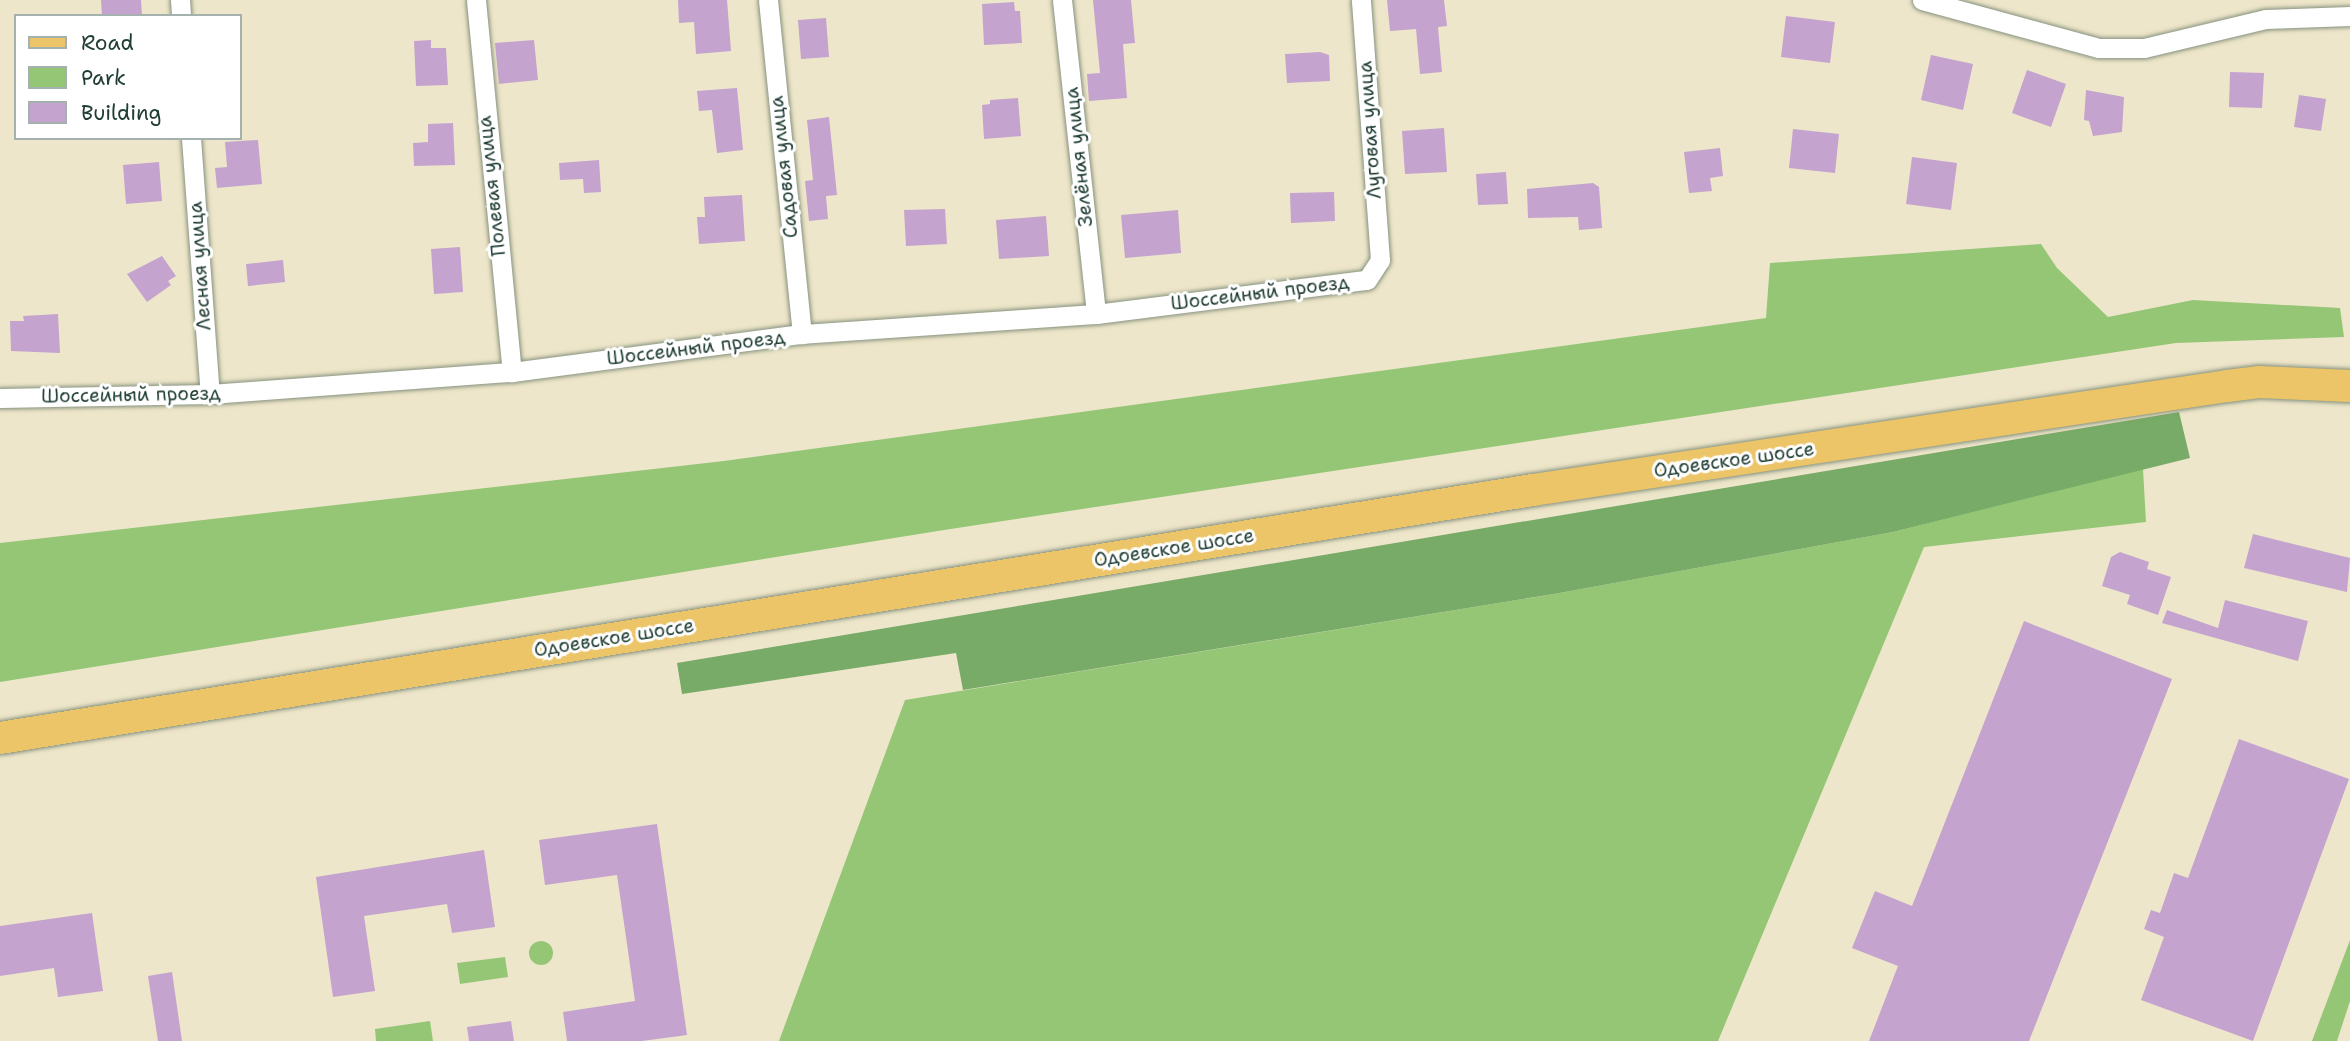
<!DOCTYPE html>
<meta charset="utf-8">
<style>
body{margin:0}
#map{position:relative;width:2350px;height:1041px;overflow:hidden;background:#eee6ca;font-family:"Shantell Sans",sans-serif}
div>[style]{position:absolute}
.green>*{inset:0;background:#94c676}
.round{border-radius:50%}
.forest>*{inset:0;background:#77ab67}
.building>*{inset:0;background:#c4a3ce}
.roads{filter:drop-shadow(0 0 2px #86927f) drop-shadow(0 0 2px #86927f)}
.minor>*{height:19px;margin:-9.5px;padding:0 9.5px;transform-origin:9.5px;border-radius:9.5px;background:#fff}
.primary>*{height:32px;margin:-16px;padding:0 16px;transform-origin:16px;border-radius:16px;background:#edc569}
span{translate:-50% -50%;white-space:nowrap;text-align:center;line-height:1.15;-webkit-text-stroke:6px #fff;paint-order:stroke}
.street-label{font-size:19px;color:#1f3d34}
.legend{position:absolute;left:14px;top:14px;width:228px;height:126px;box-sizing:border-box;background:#fff;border:2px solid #a5b1ae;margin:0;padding:9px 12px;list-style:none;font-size:21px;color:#1f3d34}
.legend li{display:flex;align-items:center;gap:14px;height:35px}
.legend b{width:35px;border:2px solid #a5b1ae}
</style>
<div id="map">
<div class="green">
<div style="clip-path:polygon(2041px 244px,2057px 268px,2108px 317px,2193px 300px,2340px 308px,2344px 337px,2176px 343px,944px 530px,0 682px,0 543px,724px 461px,1766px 318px,1770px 263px)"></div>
<div style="clip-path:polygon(2143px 469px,2146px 522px,1924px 547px,1718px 1041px,779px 1041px,905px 700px,1554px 594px,1893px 532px)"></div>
<div style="clip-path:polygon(2350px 940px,2350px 1001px,2337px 1041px,2312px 1041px)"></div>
<div class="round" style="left:529px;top:941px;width:24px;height:24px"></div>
<div style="clip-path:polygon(505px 957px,508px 977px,460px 984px,457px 963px)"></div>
<div style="clip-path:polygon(430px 1021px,433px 1041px,376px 1041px,375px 1029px)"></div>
</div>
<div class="forest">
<div style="clip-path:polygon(2179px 412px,2190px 458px,1893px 532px,1554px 594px,963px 690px,956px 653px,682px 694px,677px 663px)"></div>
</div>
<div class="building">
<div style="clip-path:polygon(101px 0,141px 0,142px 16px,102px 16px)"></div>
<div style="clip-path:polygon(678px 0,727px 0,731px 51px,696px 54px,694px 22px,679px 23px)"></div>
<div style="clip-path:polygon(1093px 0,1131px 0,1135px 43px,1123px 44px,1127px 98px,1089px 101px,1087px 74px,1100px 73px)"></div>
<div style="clip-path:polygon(1387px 0,1444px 0,1447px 26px,1438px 27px,1442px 72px,1420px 74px,1416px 29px,1390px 31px)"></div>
<div style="clip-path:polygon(1014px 2px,1015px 11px,1020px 11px,1022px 43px,984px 45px,982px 4px)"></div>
<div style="clip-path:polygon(1786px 16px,1835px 22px,1830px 63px,1781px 57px)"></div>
<div style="clip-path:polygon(826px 18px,829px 57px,801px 59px,798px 20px)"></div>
<div style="clip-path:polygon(431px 40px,431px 48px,446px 48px,448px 85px,416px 86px,414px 41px)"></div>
<div style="clip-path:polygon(534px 40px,538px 80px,499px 84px,495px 43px)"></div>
<div style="clip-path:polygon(1320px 52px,1329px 55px,1330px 81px,1287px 83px,1285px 54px)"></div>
<div style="clip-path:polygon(1931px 55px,1973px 64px,1963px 110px,1921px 100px)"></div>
<div style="clip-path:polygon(2027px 70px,2066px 84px,2051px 127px,2012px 113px)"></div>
<div style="clip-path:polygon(2230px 72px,2264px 73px,2262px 108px,2229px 107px)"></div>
<div style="clip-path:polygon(737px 88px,743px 150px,717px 153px,712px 110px,699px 111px,697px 91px)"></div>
<div style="clip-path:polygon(2086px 90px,2124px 97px,2122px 132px,2093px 136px,2089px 121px,2084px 120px)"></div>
<div style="clip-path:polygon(2299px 95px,2326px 99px,2321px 131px,2294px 127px)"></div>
<div style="clip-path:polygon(1018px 98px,1021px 136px,984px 139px,982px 105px,990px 104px,990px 100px)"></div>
<div style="clip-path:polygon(829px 117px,837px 195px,826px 196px,828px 219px,809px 221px,805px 181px,813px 180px,807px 120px)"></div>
<div style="clip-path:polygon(453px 123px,455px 165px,414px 166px,413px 143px,428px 142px,428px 124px)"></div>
<div style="clip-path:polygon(1444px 128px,1447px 172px,1405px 174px,1402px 131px)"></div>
<div style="clip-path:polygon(1793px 129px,1839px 134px,1835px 173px,1789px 168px)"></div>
<div style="clip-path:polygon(258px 140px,262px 184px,217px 188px,215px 168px,227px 167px,225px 142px)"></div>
<div style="clip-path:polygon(1720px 148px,1723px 176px,1710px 178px,1712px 191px,1689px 193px,1684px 152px)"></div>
<div style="clip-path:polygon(1912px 157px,1957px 163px,1951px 210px,1906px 204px)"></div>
<div style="clip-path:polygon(599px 160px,601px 192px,584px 193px,583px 179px,560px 180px,559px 163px)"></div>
<div style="clip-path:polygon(159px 162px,162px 201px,126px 204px,123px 165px)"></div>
<div style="clip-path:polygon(1506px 172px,1508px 204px,1478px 205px,1476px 174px)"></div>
<div style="clip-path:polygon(1593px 183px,1599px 187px,1602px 228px,1579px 230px,1578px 217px,1528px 218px,1527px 189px)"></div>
<div style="clip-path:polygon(1334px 192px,1335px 221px,1291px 223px,1290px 193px)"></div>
<div style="clip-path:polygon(742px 195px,745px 241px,699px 244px,697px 217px,705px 217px,704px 197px)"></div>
<div style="clip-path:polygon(945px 209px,947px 244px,906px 246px,904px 210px)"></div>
<div style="clip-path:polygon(1178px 210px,1181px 253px,1125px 258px,1121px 215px)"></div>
<div style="clip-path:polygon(1046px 216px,1049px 256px,999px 259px,996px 220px)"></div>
<div style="clip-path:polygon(460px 247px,463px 292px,434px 294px,431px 249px)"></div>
<div style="clip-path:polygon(162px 256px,176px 276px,168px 281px,171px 285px,147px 302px,127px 274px)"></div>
<div style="clip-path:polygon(283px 260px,285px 282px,248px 286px,246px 264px)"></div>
<div style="clip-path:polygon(58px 314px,60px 353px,11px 351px,10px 321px,24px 321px,23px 316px)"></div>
<div style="clip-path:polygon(2253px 534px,2350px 558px,2347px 592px,2244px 568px)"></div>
<div style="clip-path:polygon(2120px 552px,2149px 562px,2147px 569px,2171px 577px,2158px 615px,2127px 604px,2130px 595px,2102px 586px,2111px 557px)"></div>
<div style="clip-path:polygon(2225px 600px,2308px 621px,2298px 661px,2162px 623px,2167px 610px,2218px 628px)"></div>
<div style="clip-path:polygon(2024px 621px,2172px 679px,2029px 1041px,1869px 1041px,1898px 966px,1852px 948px,1875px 891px,1912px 906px)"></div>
<div style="clip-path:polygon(2239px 739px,2349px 779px,2253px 1041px,2141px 1000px,2164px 937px,2144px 929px,2151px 910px,2160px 913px,2174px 873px,2188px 878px)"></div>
<div style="clip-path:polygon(657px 824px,687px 1035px,642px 1041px,567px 1041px,563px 1012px,635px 1001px,626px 937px,617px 875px,545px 885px,539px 840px)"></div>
<div style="clip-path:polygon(484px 850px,495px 927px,452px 933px,447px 904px,364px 916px,375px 991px,333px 997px,316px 877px)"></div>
<div style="clip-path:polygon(92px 913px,103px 991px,58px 997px,54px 968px,0 976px,0 926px)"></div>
<div style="clip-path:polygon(172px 972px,182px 1041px,158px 1041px,148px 976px)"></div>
<div style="clip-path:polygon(511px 1021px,514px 1041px,469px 1041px,467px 1027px)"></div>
</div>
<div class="roads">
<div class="minor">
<div style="left:180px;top:0;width:16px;rotate:86deg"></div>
<div style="left:476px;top:0;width:374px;rotate:84.5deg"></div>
<div style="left:768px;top:0;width:336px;rotate:84.2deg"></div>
<div style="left:1062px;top:0;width:316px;rotate:83.8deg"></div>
<div style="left:1922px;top:0;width:183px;rotate:15.2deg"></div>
<div style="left:2099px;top:48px;width:45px"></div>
<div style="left:2144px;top:48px;width:125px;rotate:-13.4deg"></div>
<div style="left:2266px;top:19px;width:84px;rotate:-2deg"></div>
<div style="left:191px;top:138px;width:257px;rotate:85.8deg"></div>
<div style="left:0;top:398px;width:210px;rotate:-1.1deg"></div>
<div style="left:210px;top:394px;width:303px;rotate:-4.2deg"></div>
<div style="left:512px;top:372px;width:292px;rotate:-7.5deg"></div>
<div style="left:802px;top:334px;width:295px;rotate:-3.9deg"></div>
<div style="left:1096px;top:314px;width:273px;rotate:-7.2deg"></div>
<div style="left:1367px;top:280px;width:24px;rotate:-57deg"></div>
<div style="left:1380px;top:260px;width:261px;rotate:-94.2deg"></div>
</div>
<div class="primary">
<div style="left:0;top:738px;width:1553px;rotate:-9.19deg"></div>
<div style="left:1533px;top:490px;width:702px;rotate:-8.52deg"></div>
<div style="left:2227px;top:386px;width:32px;rotate:-7deg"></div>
<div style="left:2259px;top:382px;width:91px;rotate:2.5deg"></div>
</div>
</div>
<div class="street-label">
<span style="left:1370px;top:130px;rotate:-94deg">Луговая улица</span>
<span style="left:1079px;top:157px;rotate:-96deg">Зелёная улица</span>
<span style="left:784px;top:167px;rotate:-96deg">Садовая улица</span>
<span style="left:492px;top:186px;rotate:-96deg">Полевая улица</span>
<span style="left:200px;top:266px;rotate:-94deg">Лесная улица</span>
<span style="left:1260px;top:293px;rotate:-7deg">Шоссейный проезд</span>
<span style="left:696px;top:348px;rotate:-7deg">Шоссейный проезд</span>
<span style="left:131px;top:395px;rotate:-1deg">Шоссейный проезд</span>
<span style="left:1734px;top:460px;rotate:-8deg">Одоевское шоссе</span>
<span style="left:1174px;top:548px;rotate:-9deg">Одоевское шоссе</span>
<span style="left:614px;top:638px;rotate:-9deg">Одоевское шоссе</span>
</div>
<ul class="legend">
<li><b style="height:9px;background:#edc569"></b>Road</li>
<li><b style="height:19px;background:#94c676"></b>Park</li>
<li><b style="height:19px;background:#c4a3ce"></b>Building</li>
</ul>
</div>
